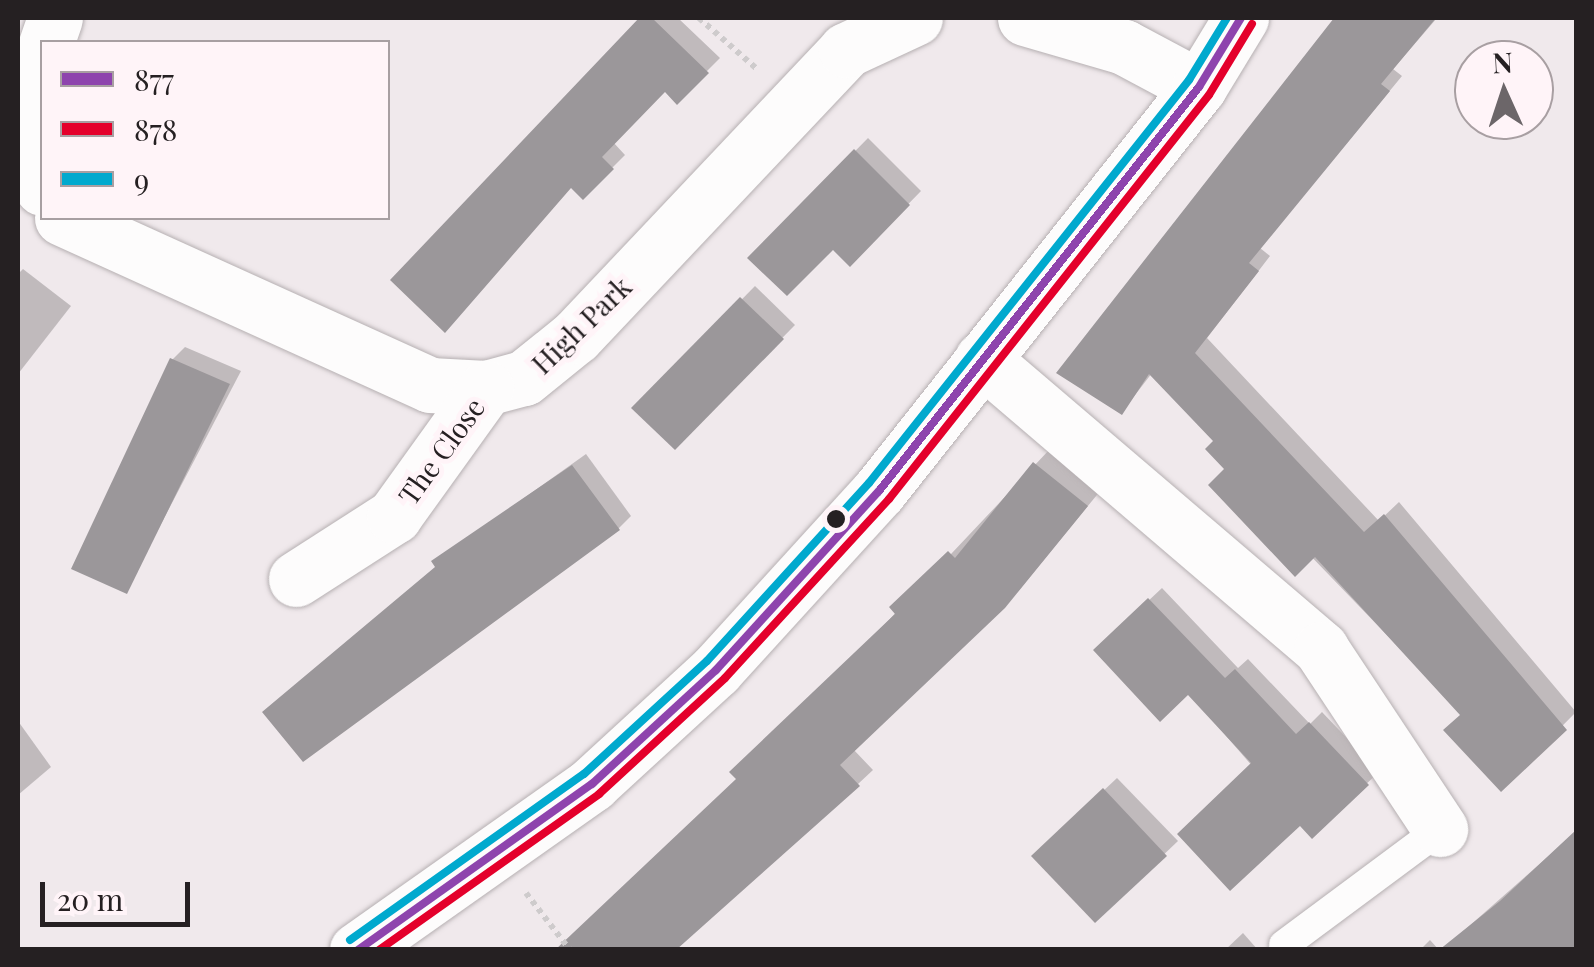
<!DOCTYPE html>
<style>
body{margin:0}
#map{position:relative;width:1594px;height:967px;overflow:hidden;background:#f0e9ec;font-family:"Playfair Display",serif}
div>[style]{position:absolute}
.shadow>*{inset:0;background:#0003}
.building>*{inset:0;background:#9b979a}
.path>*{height:6px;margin-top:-3px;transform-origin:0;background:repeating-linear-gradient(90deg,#cecbcc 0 5px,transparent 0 10px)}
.roads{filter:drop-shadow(0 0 2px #b6b0b2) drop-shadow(0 0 2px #b6b0b2)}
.service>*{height:30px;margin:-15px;padding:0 15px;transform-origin:15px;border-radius:15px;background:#fdfcfc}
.minor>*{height:55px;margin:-27.5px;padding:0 27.5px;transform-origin:27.5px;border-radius:27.5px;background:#fdfcfc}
.trunk>*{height:55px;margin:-27.5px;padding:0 27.5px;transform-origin:27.5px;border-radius:27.5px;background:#fdfcfc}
.bus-1>*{height:8px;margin:-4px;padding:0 4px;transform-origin:4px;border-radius:4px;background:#8e44ad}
.bus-2>*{height:8px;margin:-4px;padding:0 4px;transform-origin:4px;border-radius:4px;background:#e4002b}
.bus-3>*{height:8px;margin:-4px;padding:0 4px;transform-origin:4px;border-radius:4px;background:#00a9ce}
.dots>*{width:28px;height:28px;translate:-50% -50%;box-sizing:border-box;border:5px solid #fff4f8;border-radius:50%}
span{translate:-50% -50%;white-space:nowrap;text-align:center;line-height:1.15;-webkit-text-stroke:10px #fff4f8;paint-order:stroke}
.street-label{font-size:28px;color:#252022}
.frame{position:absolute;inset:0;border:20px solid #252022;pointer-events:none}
.legend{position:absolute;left:40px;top:40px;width:350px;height:180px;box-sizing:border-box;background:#fff4f8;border:2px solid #a89fa2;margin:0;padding:12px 18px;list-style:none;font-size:30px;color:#252022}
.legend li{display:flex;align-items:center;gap:20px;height:50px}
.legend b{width:50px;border:2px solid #a89fa2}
.north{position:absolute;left:1454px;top:40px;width:100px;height:100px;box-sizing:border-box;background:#fff4f8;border:2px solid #a89fa2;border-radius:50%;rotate:357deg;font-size:28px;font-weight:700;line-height:40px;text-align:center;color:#252022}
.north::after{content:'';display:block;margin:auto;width:35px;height:45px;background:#6c6669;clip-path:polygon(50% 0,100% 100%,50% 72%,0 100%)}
.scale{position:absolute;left:40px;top:882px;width:150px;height:45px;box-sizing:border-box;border:5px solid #252022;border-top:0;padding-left:12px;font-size:30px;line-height:35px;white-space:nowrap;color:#252022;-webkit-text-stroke:8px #fff4f8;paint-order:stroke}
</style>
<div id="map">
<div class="shadow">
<div style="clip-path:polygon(643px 18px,678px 18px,720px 58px,677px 101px,665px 88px,613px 142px,625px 155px,583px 197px,571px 186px,394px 280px)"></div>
<div style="clip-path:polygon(1339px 18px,1437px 18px,1393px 69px,1402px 76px,1260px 248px,1270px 256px,1207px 338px,1379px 521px,1399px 502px,1576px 712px,1501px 788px,1463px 714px,1227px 469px,1216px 441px,1152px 373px,1122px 412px,1060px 372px)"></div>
<div style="clip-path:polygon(868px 138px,921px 191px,850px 264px,833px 247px,750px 258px)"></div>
<div style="clip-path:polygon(23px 269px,71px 306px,18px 374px,18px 274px)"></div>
<div style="clip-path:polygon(755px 286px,795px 325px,675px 447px,635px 408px)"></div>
<div style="clip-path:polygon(185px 347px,241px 371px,126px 591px,172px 360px)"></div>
<div style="clip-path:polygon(1050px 449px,1101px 490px,1019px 590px,853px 749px,873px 770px,858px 784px,739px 779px)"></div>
<div style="clip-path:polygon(586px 454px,631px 516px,618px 529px,434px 562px)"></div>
<div style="clip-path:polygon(1162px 588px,1238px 668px,1248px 659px,1310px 724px,1322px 712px,1379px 772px,1312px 835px,1188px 692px,1096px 650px)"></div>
<div style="clip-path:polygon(18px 721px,51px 767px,18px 795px)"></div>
<div style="clip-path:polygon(1117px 778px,1178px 841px,1095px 920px,1034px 856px)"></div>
<div style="clip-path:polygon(1576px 832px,1576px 950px,1442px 950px)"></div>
<div style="clip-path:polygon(1243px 933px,1258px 950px,1225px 950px)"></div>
<div style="clip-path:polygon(1430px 940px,1439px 950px,1420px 950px)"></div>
</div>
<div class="building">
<div style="clip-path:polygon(639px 18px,652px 18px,709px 73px,677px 105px,665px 92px,602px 157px,614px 169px,583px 200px,571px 188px,445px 333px,390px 280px)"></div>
<div style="clip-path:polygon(1334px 18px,1436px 18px,1381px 84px,1390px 91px,1249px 263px,1259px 271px,1195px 353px,1364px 532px,1384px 514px,1567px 730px,1501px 792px,1443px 730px,1460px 715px,1315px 557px,1295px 577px,1208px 485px,1224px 469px,1205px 449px,1213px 441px,1149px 374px,1122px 415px,1056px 373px)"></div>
<div style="clip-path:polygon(854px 149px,910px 205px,850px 267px,833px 250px,787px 296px,747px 258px)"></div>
<div style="clip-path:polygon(740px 297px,784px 339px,675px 450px,631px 408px)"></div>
<div style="clip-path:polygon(170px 358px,230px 384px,127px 594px,71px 569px)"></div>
<div style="clip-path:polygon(1033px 462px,1088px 506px,1005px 608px,840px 765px,860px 786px,676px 950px,555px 950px,736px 779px,729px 772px,895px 614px,889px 607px,948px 551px,955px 558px)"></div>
<div style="clip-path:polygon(572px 465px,620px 530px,303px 762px,262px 712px,435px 567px,431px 561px)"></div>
<div style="clip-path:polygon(1148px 598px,1225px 678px,1235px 669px,1296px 734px,1309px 722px,1369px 785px,1312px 839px,1300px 826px,1230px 891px,1177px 834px,1251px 763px,1188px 695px,1160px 722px,1093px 650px)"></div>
<div style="clip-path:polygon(1103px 788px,1167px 856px,1095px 923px,1031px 856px)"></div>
<div style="clip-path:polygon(1576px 830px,1576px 950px,1439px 950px,1500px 901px)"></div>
</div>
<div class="path">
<div style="left:699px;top:18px;width:76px;rotate:41.3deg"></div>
<div style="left:526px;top:893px;width:72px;rotate:52.3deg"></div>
</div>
<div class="roads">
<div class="service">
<div style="left:1284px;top:945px;width:194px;rotate:-36.6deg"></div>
</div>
<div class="minor">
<div style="left:1025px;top:18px;width:103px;rotate:16.3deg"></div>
<div style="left:1124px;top:47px;width:85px;rotate:28.1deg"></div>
<div style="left:42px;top:188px;width:82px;rotate:-102.7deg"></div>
<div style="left:24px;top:108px;width:95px;rotate:-71deg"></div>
<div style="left:62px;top:218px;width:404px;rotate:24.4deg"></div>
<div style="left:430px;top:385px;width:56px;rotate:3.1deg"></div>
<div style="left:486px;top:388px;width:39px;rotate:-15deg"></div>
<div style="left:524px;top:378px;width:67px;rotate:-38.9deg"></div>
<div style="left:576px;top:336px;width:393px;rotate:-46.6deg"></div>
<div style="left:846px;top:50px;width:76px;rotate:-24.9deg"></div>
<div style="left:982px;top:359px;width:446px;rotate:40.5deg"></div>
<div style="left:1321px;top:649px;width:216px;rotate:56.5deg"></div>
<div style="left:296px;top:579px;width:117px;rotate:-32.7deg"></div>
<div style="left:394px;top:516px;width:158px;rotate:-54.3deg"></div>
</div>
<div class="trunk">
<div style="left:357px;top:950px;width:288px;rotate:-35.2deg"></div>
<div style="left:592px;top:784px;width:168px;rotate:-42.6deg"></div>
<div style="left:716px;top:670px;width:242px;rotate:-47.7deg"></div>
<div style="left:879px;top:491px;width:515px;rotate:-51.62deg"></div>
<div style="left:1199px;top:87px;width:81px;rotate:-58.7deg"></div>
</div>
</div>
<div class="bus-1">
<div style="left:358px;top:950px;width:287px;rotate:-35.4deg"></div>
<div style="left:592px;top:784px;width:168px;rotate:-42.6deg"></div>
<div style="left:716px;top:670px;width:242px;rotate:-47.7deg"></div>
<div style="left:879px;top:491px;width:515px;rotate:-51.62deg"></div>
<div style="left:1199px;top:87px;width:81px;rotate:-58.7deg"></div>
</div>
<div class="bus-2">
<div style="left:379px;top:950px;width:270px;rotate:-35.3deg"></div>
<div style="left:599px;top:794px;width:171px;rotate:-42.6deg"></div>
<div style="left:725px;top:678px;width:243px;rotate:-47.5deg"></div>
<div style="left:889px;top:499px;width:515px;rotate:-51.62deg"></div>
<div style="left:1209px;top:95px;width:83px;rotate:-58.8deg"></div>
</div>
<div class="bus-3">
<div style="left:350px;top:940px;width:287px;rotate:-35.4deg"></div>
<div style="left:584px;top:774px;width:167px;rotate:-42.6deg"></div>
<div style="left:707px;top:661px;width:241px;rotate:-47.7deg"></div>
<div style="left:869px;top:483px;width:515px;rotate:-51.55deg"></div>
<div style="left:1189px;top:80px;width:73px;rotate:-58.5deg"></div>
</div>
<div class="dots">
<div style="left:836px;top:519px;background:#252022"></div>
</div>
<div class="street-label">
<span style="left:581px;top:325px;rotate:-44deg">High Park</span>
<span style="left:441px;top:451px;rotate:-54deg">The Close</span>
</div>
<div class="frame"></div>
<ul class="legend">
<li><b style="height:12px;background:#8e44ad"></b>877</li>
<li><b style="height:12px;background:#e4002b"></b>878</li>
<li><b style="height:12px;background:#00a9ce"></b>9</li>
</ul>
<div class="north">N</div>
<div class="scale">20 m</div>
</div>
